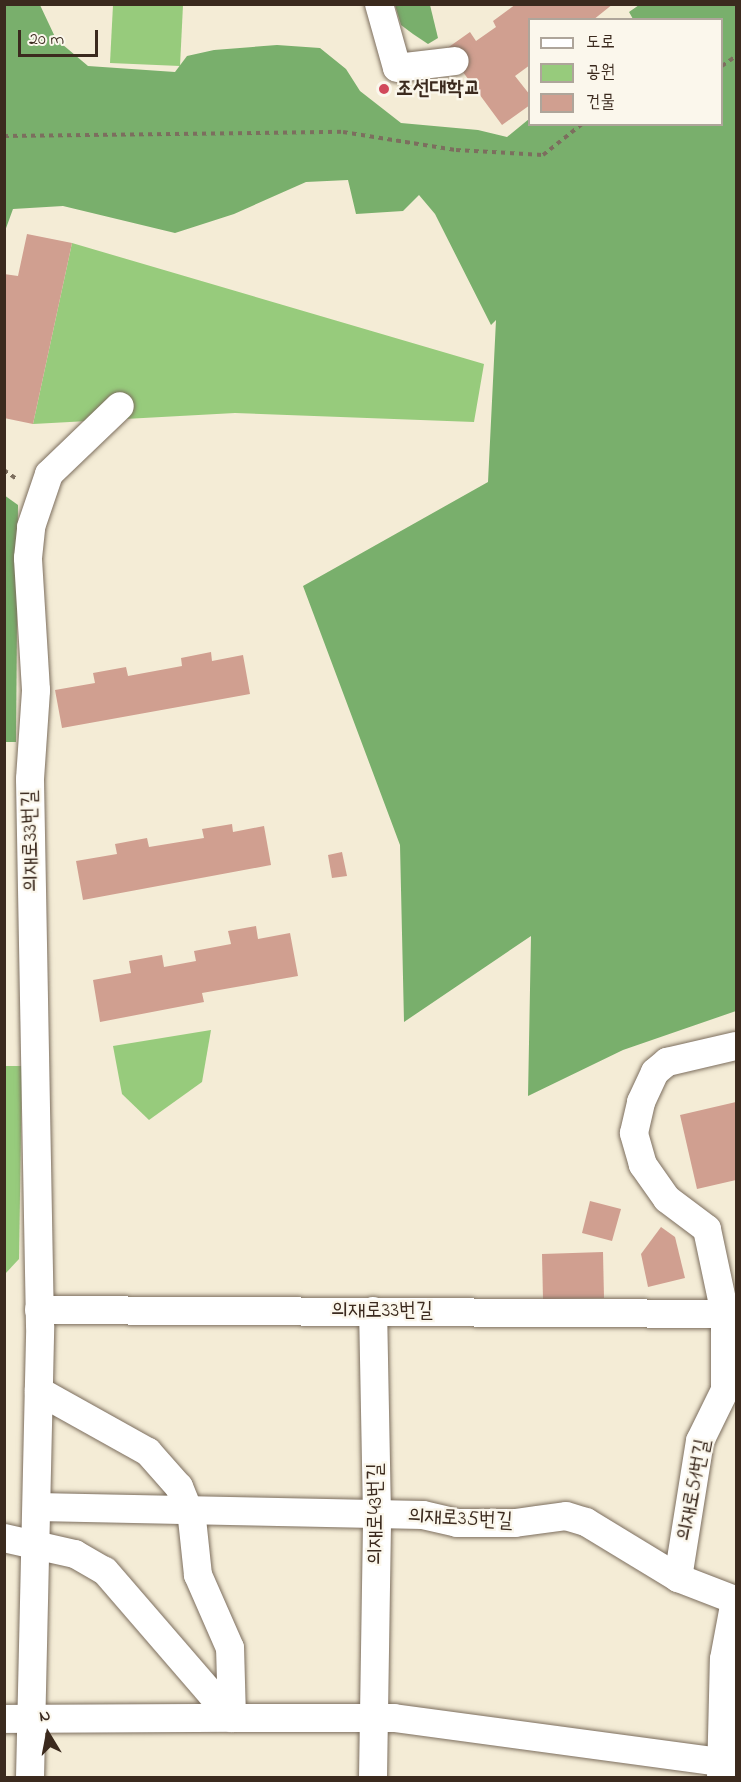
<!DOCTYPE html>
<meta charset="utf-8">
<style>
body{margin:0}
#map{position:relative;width:741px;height:1782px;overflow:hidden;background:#f4ecd6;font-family:"Indie Flower","Poor Story",sans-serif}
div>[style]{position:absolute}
.green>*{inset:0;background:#97cb7c}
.forest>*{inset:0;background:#79af6c}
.building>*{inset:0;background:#d09f90}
.path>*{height:4px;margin-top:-2px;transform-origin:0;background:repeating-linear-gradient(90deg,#7c6e5e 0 4.5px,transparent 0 9px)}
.roads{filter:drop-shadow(0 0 2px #7c6e5e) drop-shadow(0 0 2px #7c6e5e)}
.minor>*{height:28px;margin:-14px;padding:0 14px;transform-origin:14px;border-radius:14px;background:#fff}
.dots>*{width:16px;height:16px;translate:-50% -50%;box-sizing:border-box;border:3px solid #fbf7ec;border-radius:50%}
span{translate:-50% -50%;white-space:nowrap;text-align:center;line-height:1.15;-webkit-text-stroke:4.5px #fbf7ec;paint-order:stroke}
.poi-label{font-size:21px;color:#3b2a1e;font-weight:700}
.left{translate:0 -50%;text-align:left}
.street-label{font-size:21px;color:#3b2a1e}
.frame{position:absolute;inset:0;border:6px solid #3b2a1e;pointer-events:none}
.legend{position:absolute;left:528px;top:18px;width:195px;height:108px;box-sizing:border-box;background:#fbf7ec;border:2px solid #aea59a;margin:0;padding:8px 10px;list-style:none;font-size:18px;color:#3b2a1e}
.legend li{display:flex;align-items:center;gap:12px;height:30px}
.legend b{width:30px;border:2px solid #aea59a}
.north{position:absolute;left:18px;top:1704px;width:60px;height:60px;-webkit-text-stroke:4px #fbf7ec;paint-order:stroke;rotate:350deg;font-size:16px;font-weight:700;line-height:24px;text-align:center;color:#3b2a1e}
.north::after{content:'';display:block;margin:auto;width:21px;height:27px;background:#3b2a1e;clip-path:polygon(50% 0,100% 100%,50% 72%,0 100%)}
.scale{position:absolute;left:18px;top:30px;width:80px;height:27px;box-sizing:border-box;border:3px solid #3b2a1e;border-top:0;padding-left:8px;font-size:18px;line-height:21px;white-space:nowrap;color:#3b2a1e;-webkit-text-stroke:4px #fbf7ec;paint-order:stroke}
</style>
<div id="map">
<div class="green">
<div style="clip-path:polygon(113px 5px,183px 5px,180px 66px,110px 63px)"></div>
<div style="clip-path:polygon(72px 243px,484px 364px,474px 422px,235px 413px,33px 424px)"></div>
<div style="clip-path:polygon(211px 1030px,202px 1082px,149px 1120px,122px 1094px,113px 1046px)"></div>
<div style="clip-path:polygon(5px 1066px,22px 1066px,19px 1259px,5px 1274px)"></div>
</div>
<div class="forest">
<div style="clip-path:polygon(5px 4px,40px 5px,56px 39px,88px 66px,175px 72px,187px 56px,214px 50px,277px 45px,320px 48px,346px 69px,360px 91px,401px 123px,478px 130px,507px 137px,529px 119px,530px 124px,722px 124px,722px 20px,633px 19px,629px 12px,639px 5px,736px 5px,736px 1011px,623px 1050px,528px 1096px,531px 936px,404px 1022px,400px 845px,303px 586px,488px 482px,496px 320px,491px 325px,435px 214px,419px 195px,403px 211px,356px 214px,348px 180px,306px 182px,234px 214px,175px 233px,63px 206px,13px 209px,5px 231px)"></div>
<div style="clip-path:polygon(395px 5px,430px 5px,438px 38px,428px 44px,413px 34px,401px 25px)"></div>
<div style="clip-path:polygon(4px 495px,18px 505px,16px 742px,4px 742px)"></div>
</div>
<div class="building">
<div style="clip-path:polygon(516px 4px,613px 4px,593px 20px,530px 20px,530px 65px,515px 76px,530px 95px,530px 105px,502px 125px,446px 49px,470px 32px,476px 41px,496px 27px,493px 21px)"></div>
<div style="clip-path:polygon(27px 234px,72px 243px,33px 424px,4px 418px,4px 274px,18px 276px)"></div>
<div style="clip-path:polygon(211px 652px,212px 661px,243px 655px,250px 694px,62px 728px,55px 690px,95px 683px,93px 673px,126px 667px,128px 676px,182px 666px,181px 658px)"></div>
<div style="clip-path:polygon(232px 824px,233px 832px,264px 826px,271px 865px,83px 900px,76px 861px,117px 854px,115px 844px,147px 838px,149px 847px,204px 838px,202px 829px)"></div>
<div style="clip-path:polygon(342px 852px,347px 876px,332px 878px,328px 855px)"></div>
<div style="clip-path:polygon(256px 926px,258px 939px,290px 933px,298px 976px,202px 993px,204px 1002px,100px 1022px,93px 980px,131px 973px,129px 961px,162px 955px,164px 967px,196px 961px,194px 951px,231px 944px,228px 931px)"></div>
<div style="clip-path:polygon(736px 1102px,736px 1180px,697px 1189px,680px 1115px)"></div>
<div style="clip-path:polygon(590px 1201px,621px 1209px,612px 1241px,582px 1233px)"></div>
<div style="clip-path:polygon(661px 1227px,675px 1237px,685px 1278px,648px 1287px,641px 1254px)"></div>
<div style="clip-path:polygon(603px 1252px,604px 1298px,543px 1299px,542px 1254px)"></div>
</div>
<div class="path">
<div style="left:722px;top:66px;width:17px;rotate:-36deg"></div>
<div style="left:4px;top:136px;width:339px;rotate:-0.7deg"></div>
<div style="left:343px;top:132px;width:114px;rotate:9.1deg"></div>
<div style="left:456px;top:150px;width:87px;rotate:3.3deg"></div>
<div style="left:543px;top:155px;width:50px;rotate:-38.5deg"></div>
<div style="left:4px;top:470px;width:17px;rotate:36deg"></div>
</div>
<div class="roads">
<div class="minor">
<div style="left:379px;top:4px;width:66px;rotate:74.3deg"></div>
<div style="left:397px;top:68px;width:58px;rotate:-6.9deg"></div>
<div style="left:39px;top:1310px;width:686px;rotate:0.33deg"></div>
<div style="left:37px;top:1507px;width:386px;rotate:1.2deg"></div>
<div style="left:423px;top:1515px;width:35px;rotate:13deg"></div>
<div style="left:457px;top:1523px;width:58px"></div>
<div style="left:515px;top:1523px;width:51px;rotate:-7.8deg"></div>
<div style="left:566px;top:1516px;width:21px;rotate:17deg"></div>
<div style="left:586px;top:1522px;width:108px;rotate:31.3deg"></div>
<div style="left:4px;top:1538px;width:73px;rotate:12.7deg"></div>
<div style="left:75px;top:1554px;width:34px;rotate:30deg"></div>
<div style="left:105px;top:1571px;width:194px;rotate:49.2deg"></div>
<div style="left:232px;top:1718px;width:162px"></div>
<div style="left:394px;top:1718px;width:330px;rotate:7.7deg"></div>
<div style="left:721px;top:1762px;width:16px;rotate:18deg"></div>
<div style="left:4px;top:1719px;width:228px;rotate:-0.3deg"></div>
<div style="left:232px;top:1718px;width:70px;rotate:-91.6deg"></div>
<div style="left:230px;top:1648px;width:80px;rotate:-113.7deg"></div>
<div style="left:198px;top:1575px;width:56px;rotate:-96.1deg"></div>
<div style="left:192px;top:1519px;width:35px;rotate:-112deg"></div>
<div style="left:179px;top:1487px;width:47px;rotate:-131.5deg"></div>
<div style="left:148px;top:1452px;width:125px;rotate:-150.8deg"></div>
<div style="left:30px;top:1778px;width:452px;rotate:-88.7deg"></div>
<div style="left:40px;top:1326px;width:547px;rotate:-91.05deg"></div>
<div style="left:30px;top:779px;width:89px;rotate:-86.1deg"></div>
<div style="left:36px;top:690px;width:132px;rotate:-93.5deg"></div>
<div style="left:28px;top:558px;width:31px;rotate:-84deg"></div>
<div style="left:31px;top:527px;width:56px;rotate:-71.2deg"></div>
<div style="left:49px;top:474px;width:98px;rotate:-43.8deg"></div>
<div style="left:373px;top:1778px;width:263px;rotate:-89.1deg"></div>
<div style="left:377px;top:1515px;width:204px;rotate:-91.1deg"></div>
<div style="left:721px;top:1778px;width:119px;rotate:-88.6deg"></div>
<div style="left:724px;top:1659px;width:60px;rotate:-79.4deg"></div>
<div style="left:735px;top:1600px;width:61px;rotate:-158.9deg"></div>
<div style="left:678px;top:1578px;width:139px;rotate:-80.9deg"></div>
<div style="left:700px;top:1441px;width:57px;rotate:-63.9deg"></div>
<div style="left:725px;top:1390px;width:76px;rotate:-90deg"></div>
<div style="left:725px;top:1314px;width:87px;rotate:-102deg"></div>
<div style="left:707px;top:1229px;width:50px;rotate:-143.1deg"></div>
<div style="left:667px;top:1199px;width:42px;rotate:-125.2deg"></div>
<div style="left:643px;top:1165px;width:33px;rotate:-106deg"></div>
<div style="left:634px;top:1133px;width:32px;rotate:-77deg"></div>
<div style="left:641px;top:1102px;width:33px;rotate:-65deg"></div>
<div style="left:655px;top:1072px;width:16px;rotate:-40deg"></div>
<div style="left:667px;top:1062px;width:71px;rotate:-13.1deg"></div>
</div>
</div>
<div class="dots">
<div style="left:384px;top:89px;background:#d1495b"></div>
</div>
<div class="poi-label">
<span class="left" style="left:396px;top:89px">조선대학교</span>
</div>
<div class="street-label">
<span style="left:31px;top:841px;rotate:-91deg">의재로33번길</span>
<span style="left:382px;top:1311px">의재로33번길</span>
<span style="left:694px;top:1490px;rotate:-79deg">의재로51번길</span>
<span style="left:376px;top:1514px;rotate:-90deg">의재로43번길</span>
<span style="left:460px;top:1519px;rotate:3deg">의재로35번길</span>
</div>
<div class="frame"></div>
<ul class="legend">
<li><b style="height:8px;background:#fff"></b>도로</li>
<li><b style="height:16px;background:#97cb7c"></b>공원</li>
<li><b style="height:16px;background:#d09f90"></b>건물</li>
</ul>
<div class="north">N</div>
<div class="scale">20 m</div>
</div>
